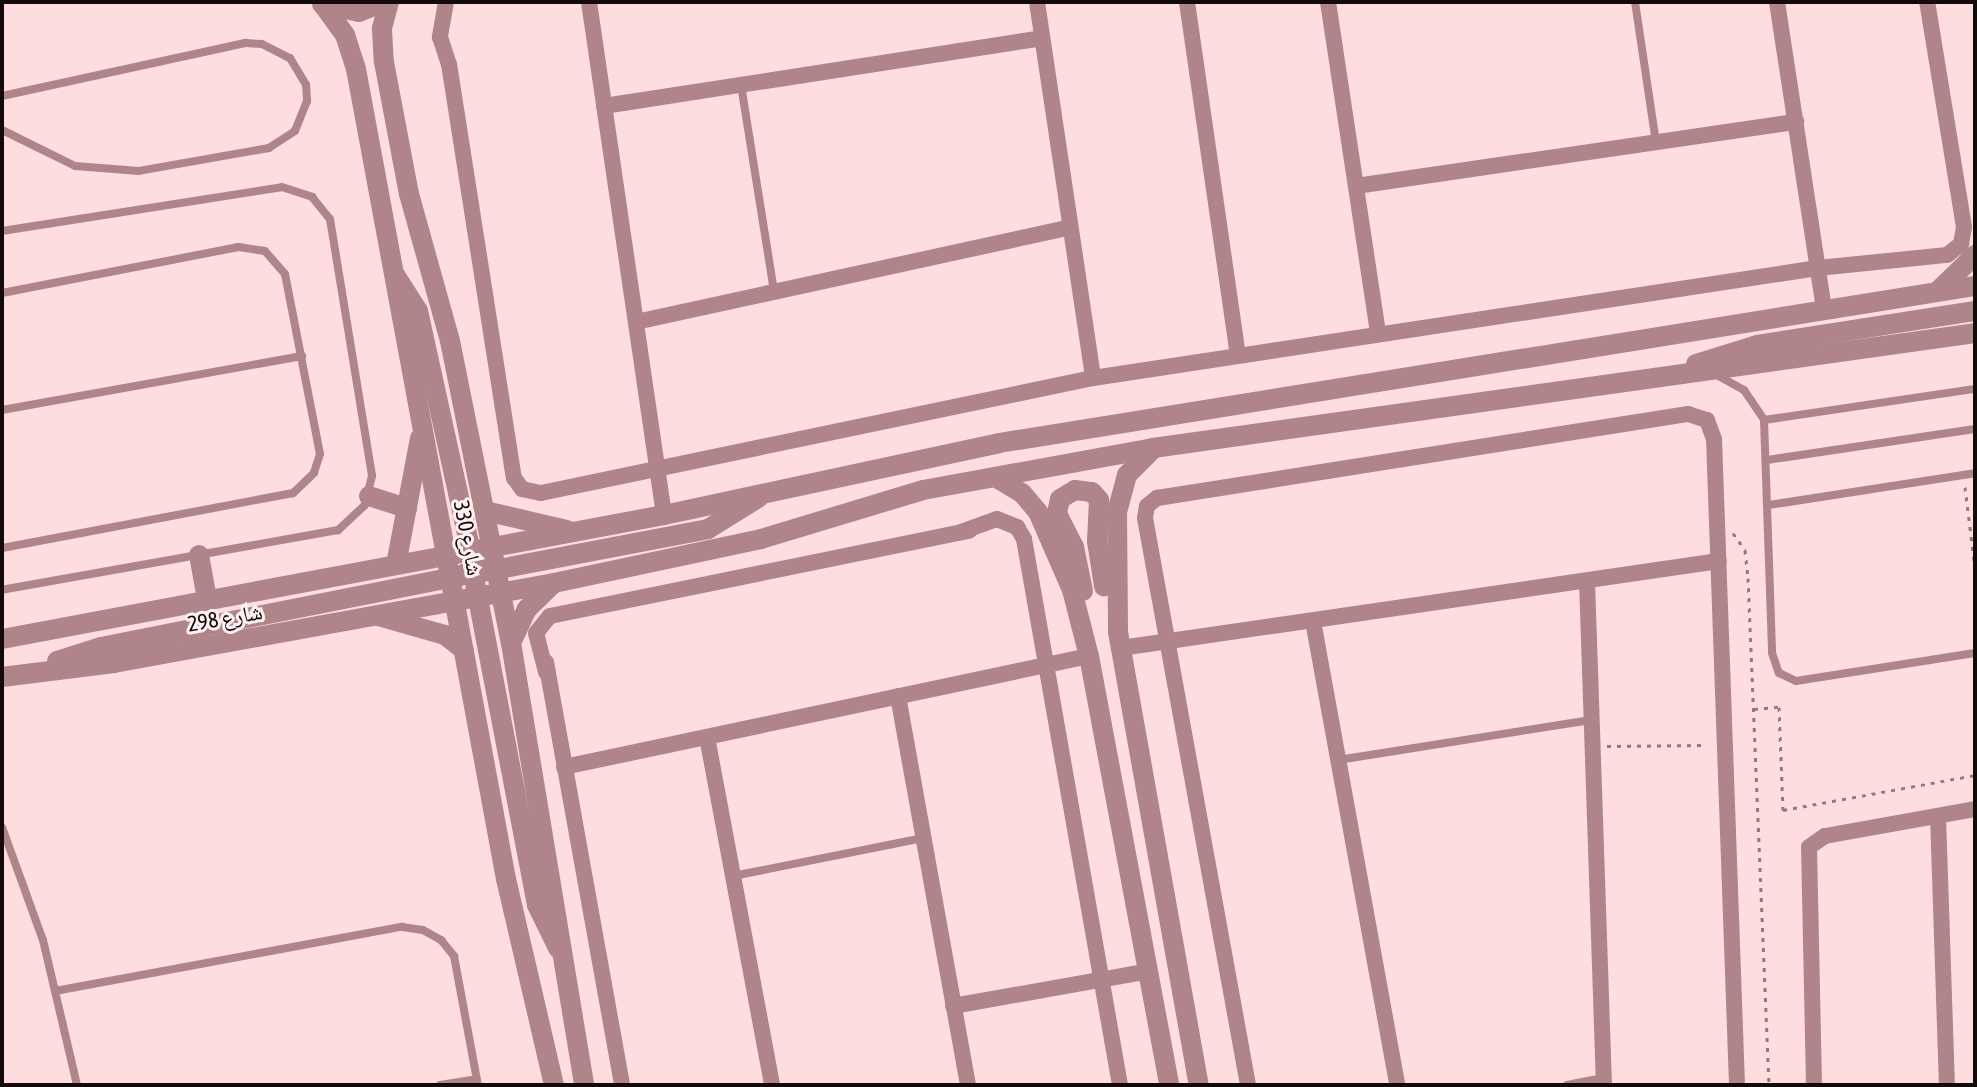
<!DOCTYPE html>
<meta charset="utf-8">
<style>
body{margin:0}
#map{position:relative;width:1977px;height:1087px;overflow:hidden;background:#fedddf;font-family:"Asap Condensed","Noto Naskh Arabic",sans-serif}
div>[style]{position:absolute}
.path>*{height:3px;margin-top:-1.5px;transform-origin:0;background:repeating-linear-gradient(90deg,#907a7b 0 4px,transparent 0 10px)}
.service>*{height:8px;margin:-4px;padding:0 4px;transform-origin:4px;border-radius:4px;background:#b08589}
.minor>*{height:16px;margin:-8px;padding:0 8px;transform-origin:8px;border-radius:8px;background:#b08589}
.tertiary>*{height:20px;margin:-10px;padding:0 10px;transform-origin:10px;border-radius:10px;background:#b08589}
span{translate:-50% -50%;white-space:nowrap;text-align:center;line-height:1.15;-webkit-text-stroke:6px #fdf0f1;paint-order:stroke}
.street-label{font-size:22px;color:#140a0b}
.frame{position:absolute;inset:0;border:4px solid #140a0b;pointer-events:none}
</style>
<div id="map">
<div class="path">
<div style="left:1965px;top:487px;width:83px;rotate:83deg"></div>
<div style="left:1733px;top:533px;width:21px;rotate:55deg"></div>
<div style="left:1745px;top:550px;width:28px;rotate:84deg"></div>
<div style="left:1748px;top:578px;width:507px;rotate:87.63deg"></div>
<div style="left:1754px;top:709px;width:25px;rotate:-5deg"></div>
<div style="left:1779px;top:707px;width:103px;rotate:87.8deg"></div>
<div style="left:1783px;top:810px;width:195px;rotate:-10.3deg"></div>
<div style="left:1607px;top:746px;width:100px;rotate:-0.6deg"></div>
</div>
<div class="service">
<div style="left:1635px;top:2px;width:142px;rotate:81.5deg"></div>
<div style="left:741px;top:85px;width:210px;rotate:80.9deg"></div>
<div style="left:2px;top:96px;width:250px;rotate:-12.3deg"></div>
<div style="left:246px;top:43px;width:16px;rotate:4deg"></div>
<div style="left:262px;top:44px;width:31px;rotate:27deg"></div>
<div style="left:290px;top:58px;width:31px;rotate:59deg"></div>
<div style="left:306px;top:85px;width:16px;rotate:86deg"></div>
<div style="left:307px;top:101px;width:32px;rotate:112deg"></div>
<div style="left:295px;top:131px;width:31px;rotate:147deg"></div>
<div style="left:269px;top:148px;width:132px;rotate:170deg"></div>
<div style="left:139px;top:171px;width:64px;rotate:-175.5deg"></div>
<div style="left:75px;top:166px;width:81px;rotate:-153.7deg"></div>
<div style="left:2px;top:231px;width:283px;rotate:-8.9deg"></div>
<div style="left:282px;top:187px;width:32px;rotate:18deg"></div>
<div style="left:312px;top:197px;width:28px;rotate:51deg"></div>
<div style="left:330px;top:219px;width:260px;rotate:80.7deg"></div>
<div style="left:372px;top:476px;width:30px;rotate:104deg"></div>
<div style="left:365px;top:505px;width:37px;rotate:137deg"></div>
<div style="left:338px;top:530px;width:341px;rotate:169.9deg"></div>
<div style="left:2px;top:293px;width:241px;rotate:-11deg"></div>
<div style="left:239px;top:247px;width:26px;rotate:9deg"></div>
<div style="left:265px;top:251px;width:30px;rotate:49deg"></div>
<div style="left:285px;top:274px;width:183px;rotate:79deg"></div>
<div style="left:320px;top:454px;width:20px;rotate:108deg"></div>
<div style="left:314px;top:473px;width:29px;rotate:136deg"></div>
<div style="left:293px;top:493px;width:296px;rotate:169.3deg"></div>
<div style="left:1715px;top:374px;width:33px;rotate:29deg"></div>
<div style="left:1744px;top:390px;width:36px;rotate:56deg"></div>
<div style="left:1764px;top:420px;width:233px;rotate:88deg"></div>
<div style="left:1772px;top:653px;width:21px;rotate:71deg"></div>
<div style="left:1779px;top:673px;width:19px;rotate:25deg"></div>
<div style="left:1796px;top:681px;width:181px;rotate:-8.9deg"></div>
<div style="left:2px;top:410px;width:305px;rotate:-10.2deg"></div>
<div style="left:1764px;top:420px;width:213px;rotate:-8.4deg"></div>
<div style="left:1767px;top:460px;width:210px;rotate:-8.5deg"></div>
<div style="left:1769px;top:505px;width:208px;rotate:-8.8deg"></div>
<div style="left:1338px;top:760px;width:256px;rotate:-9deg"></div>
<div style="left:2px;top:827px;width:120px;rotate:70.1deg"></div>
<div style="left:43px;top:940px;width:149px;rotate:76.8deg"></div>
<div style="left:733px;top:876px;width:194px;rotate:-11.3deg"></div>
<div style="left:55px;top:991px;width:353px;rotate:-10.5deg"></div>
<div style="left:402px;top:927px;width:21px;rotate:8deg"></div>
<div style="left:423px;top:930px;width:21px;rotate:29deg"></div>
<div style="left:441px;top:940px;width:21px;rotate:51deg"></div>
<div style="left:454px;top:956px;width:131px;rotate:79.5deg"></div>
<div style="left:440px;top:1085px;width:37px;rotate:-9deg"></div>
<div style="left:1567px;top:1085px;width:38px;rotate:-11deg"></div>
</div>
<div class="minor">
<div style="left:446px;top:2px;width:36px;rotate:100deg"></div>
<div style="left:440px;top:37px;width:28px;rotate:72deg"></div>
<div style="left:449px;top:64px;width:419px;rotate:81.1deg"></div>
<div style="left:514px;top:478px;width:14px;rotate:54deg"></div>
<div style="left:522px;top:489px;width:19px;rotate:12deg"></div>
<div style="left:541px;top:493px;width:564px;rotate:-11.77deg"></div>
<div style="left:1093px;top:378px;width:733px;rotate:-8.63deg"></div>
<div style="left:1818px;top:268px;width:130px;rotate:-5.8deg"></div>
<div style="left:1947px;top:255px;width:18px;rotate:-38deg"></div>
<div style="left:1961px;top:244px;width:17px;rotate:-80deg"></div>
<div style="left:1964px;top:227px;width:228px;rotate:-99.3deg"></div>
<div style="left:589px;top:2px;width:518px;rotate:81.68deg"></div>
<div style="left:1037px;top:2px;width:380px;rotate:81.5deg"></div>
<div style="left:1187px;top:2px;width:357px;rotate:81.8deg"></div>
<div style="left:1328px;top:2px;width:336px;rotate:81.4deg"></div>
<div style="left:1777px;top:2px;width:310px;rotate:81.3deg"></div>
<div style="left:604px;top:106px;width:443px;rotate:-8.8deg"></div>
<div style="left:1356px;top:186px;width:445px;rotate:-8.3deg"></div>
<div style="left:636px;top:322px;width:444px;rotate:-12.3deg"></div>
<div style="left:961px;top:532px;width:38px;rotate:-20deg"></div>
<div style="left:997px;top:519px;width:22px;rotate:22deg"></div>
<div style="left:1017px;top:527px;width:14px;rotate:60deg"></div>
<div style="left:1024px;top:539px;width:554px;rotate:80.03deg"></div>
<div style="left:1587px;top:581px;width:504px;rotate:88.07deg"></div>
<div style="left:1313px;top:621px;width:472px;rotate:79.7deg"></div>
<div style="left:1121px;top:648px;width:604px;rotate:-8.28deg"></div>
<div style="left:546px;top:662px;width:430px;rotate:79.8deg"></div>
<div style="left:546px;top:672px;width:40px;rotate:-104.4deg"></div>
<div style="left:536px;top:633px;width:22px;rotate:-51deg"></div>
<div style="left:550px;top:616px;width:428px;rotate:-11.5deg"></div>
<div style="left:898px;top:696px;width:395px;rotate:79.8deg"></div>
<div style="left:707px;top:737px;width:354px;rotate:79.4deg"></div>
<div style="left:564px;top:767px;width:537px;rotate:-11.94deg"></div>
<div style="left:1938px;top:816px;width:269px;rotate:88.1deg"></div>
<div style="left:953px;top:1006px;width:199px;rotate:-10.1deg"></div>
<div style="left:1248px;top:1085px;width:576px;rotate:-100.3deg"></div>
<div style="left:1145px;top:518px;width:12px;rotate:-81deg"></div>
<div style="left:1147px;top:506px;width:13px;rotate:-39deg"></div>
<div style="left:1157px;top:498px;width:538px;rotate:-8.99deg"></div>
<div style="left:1688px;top:414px;width:20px;rotate:18deg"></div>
<div style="left:1707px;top:420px;width:20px;rotate:70deg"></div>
<div style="left:1714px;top:439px;width:646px;rotate:87.96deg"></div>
<div style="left:1814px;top:1085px;width:238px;rotate:-91.2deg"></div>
<div style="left:1809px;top:847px;width:19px;rotate:-35deg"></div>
<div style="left:1825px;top:836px;width:152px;rotate:-10.2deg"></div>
</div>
<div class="tertiary">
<div style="left:389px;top:2px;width:28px;rotate:105deg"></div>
<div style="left:382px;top:29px;width:33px;rotate:87deg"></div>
<div style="left:384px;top:62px;width:134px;rotate:79.3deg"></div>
<div style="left:409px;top:194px;width:153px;rotate:74.4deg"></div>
<div style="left:450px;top:341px;width:308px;rotate:78.6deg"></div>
<div style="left:511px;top:643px;width:448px;rotate:80.6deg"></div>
<div style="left:322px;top:4px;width:38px;rotate:12deg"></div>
<div style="left:359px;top:12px;width:27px;rotate:-22deg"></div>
<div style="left:324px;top:6px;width:36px;rotate:54deg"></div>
<div style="left:345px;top:35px;width:36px;rotate:72deg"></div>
<div style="left:356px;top:69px;width:824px;rotate:79.51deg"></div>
<div style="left:506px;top:879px;width:212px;rotate:76.9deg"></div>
<div style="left:395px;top:275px;width:43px;rotate:57.4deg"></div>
<div style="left:418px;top:311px;width:256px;rotate:77.6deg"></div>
<div style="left:1938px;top:291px;width:52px;rotate:-44.2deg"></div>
<div style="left:1696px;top:364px;width:64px;rotate:-17.3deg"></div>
<div style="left:1757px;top:345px;width:221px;rotate:-8.9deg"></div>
<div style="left:1153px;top:449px;width:37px;rotate:135deg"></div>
<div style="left:1127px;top:475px;width:38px;rotate:105deg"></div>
<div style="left:1117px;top:512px;width:120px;rotate:89.5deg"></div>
<div style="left:1118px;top:632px;width:460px;rotate:79.9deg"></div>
<div style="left:995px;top:477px;width:31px;rotate:31deg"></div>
<div style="left:1022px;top:493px;width:25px;rotate:50deg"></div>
<div style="left:1038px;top:512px;width:85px;rotate:66.4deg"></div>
<div style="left:1072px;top:590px;width:68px;rotate:75.6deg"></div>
<div style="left:1089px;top:656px;width:436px;rotate:79.4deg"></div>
<div style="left:369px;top:496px;width:40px;rotate:18deg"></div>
<div style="left:485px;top:511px;width:84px;rotate:13deg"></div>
<div style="left:199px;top:555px;width:45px;rotate:79.7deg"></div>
<div style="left:396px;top:565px;width:129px;rotate:-79.3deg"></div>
<div style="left:483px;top:572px;width:229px;rotate:-10.8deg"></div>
<div style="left:708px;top:529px;width:59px;rotate:-31.8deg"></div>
<div style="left:475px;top:583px;width:328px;rotate:79.1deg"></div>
<div style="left:537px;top:905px;width:48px;rotate:64deg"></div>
<div style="left:1083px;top:591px;width:45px;rotate:-101.6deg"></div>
<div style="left:1074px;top:547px;width:38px;rotate:-117deg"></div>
<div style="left:1057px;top:513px;width:14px;rotate:-78deg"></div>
<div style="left:1060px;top:499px;width:17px;rotate:-31deg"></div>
<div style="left:1075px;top:490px;width:17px;rotate:7deg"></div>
<div style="left:1092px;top:492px;width:11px;rotate:49deg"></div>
<div style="left:1099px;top:500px;width:41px;rotate:92.8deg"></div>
<div style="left:1097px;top:541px;width:46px;rotate:81.2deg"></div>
<div style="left:378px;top:616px;width:70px;rotate:15.8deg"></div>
<div style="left:445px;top:635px;width:24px;rotate:38deg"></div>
<div style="left:2px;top:639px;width:674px;rotate:-10.61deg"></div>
<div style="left:664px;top:515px;width:343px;rotate:-12.1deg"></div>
<div style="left:999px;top:443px;width:989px;rotate:-9.14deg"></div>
<div style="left:511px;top:643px;width:38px;rotate:-65deg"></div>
<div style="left:527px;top:609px;width:37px;rotate:-44deg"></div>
<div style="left:57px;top:661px;width:46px;rotate:-17.7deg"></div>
<div style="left:101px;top:647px;width:366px;rotate:-11.2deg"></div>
<div style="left:460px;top:576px;width:19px;rotate:-28deg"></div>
<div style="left:477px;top:567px;width:24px;rotate:-55deg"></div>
<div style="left:2px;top:677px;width:113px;rotate:-7.1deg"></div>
<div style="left:114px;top:663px;width:447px;rotate:-10.3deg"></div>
<div style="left:554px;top:583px;width:212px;rotate:-12deg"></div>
<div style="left:761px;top:539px;width:169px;rotate:-16.8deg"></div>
<div style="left:923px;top:490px;width:234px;rotate:-10.3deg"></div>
<div style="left:1153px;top:448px;width:830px;rotate:-7.96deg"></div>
</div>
<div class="street-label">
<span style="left:468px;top:538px;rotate:79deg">شارع 330</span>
<span style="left:225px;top:618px;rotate:-10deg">شارع 298</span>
</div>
<div class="frame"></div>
</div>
